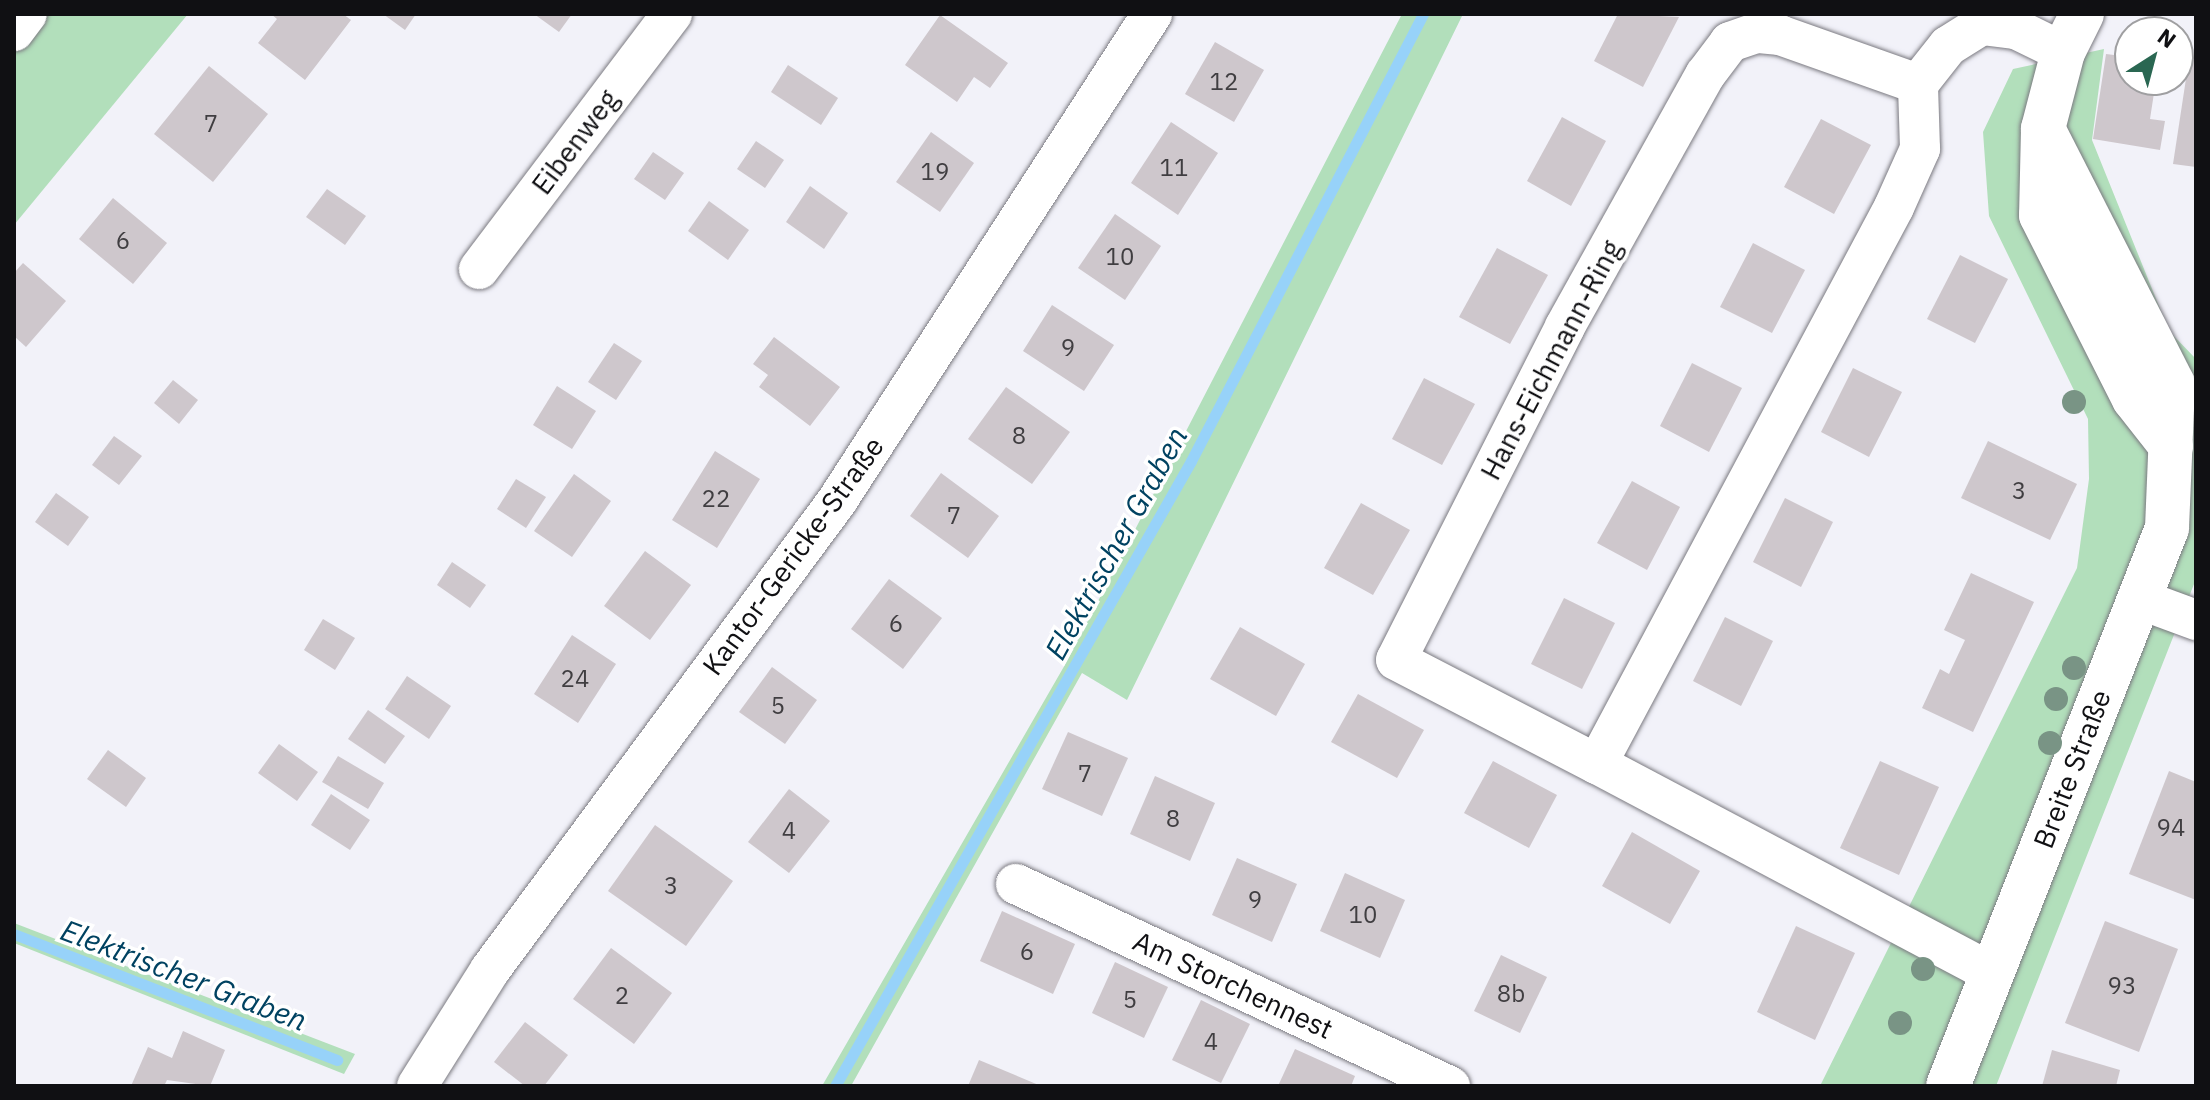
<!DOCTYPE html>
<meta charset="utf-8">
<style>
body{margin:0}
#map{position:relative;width:2210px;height:1100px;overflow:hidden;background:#f2f2f9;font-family:"IBM Plex Sans",sans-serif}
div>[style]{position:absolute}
.green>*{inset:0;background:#b2dfbb}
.stream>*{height:11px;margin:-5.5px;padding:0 5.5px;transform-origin:5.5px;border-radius:5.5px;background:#97d2f9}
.building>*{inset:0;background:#cec7cc}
.roads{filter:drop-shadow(0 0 2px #7b7a81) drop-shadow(0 0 2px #7b7a81)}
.minor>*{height:40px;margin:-20px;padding:0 20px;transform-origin:20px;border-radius:20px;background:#fff}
.major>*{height:44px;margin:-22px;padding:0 22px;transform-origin:22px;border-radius:22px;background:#fff}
.trees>*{width:24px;height:24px;margin:-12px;border-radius:50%;background:#799485}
span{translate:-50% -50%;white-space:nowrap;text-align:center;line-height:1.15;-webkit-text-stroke:7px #fff;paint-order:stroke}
.number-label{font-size:24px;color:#403e41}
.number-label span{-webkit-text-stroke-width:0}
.street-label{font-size:28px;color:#101013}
.water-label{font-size:30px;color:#004261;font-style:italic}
.frame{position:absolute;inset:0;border:16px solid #101013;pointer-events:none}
.north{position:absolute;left:2114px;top:16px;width:80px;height:80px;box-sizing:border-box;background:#fff;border:2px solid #9f9fa1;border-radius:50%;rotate:36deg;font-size:22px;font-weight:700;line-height:32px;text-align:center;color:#101013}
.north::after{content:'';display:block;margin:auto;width:28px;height:36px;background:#2a6752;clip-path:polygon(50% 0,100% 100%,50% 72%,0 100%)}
</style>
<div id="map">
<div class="green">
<div style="clip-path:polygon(14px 14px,188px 14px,14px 225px)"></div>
<div style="clip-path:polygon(1402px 14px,1463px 14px,1127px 700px,1082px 673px,851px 1086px,822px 1086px,1066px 663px)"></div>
<div style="clip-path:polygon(2104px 49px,2092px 140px,2169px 331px,2196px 359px,2196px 579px,1996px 1086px,1820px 1086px,2077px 568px,2089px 479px,2088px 419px,1989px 216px,1983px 132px,2013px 69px)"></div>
<div style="clip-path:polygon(14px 923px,355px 1054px,344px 1074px,14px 943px)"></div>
</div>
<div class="stream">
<div style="left:14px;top:934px;width:347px;rotate:21.3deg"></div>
<div style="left:835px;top:1086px;width:719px;rotate:-60.33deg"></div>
<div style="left:1191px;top:461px;width:504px;rotate:-62.57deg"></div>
</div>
<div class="building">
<div style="clip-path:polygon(271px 14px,343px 14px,351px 20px,305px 80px,258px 43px,277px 19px)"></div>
<div style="clip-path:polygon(383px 14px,416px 14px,405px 30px)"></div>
<div style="clip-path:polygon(534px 14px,572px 14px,559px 32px)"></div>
<div style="clip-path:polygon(1618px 14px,1679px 17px,1643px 87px,1594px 61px)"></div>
<div style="clip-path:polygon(940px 15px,1008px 63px,990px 88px,974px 77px,957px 102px,905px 65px)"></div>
<div style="clip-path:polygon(1215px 42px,1264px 70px,1234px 122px,1185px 94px)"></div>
<div style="clip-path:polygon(2106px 54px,2130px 57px,2130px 80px,2156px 80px,2150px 119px,2165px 121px,2160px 150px,2093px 139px)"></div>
<div style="clip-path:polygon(2189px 59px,2196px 60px,2196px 167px,2173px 164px)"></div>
<div style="clip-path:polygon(788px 65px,838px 98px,821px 125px,771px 92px)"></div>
<div style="clip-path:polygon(209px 66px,268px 114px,213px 182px,154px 134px)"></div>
<div style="clip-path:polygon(1562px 117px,1606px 141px,1571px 206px,1527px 181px)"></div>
<div style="clip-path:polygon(1821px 119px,1871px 145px,1834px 214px,1784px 187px)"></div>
<div style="clip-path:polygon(1171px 122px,1218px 153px,1178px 215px,1131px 183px)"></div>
<div style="clip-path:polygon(931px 132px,974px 163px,940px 212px,896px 182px)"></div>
<div style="clip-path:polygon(756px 141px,784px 160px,765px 188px,737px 169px)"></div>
<div style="clip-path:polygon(653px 152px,684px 173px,665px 200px,634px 179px)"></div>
<div style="clip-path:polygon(810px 186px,848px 213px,824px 249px,786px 222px)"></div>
<div style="clip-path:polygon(327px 189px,366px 216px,345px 245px,306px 217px)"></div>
<div style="clip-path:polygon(113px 198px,167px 243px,133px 284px,79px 239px)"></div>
<div style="clip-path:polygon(709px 201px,749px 230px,728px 260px,688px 231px)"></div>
<div style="clip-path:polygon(1115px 214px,1161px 246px,1125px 300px,1078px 268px)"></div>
<div style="clip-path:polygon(1753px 243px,1805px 270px,1772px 333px,1720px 307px)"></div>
<div style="clip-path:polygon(1497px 248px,1548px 275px,1510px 344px,1459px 317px)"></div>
<div style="clip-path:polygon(1960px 255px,2008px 279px,1975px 343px,1927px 319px)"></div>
<div style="clip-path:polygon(23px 263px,66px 301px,26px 347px,14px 336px,14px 273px)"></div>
<div style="clip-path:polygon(1052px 305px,1114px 345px,1084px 391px,1023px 351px)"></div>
<div style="clip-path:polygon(774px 337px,840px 387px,810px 426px,759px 387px,768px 375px,753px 364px)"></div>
<div style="clip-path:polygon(614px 343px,642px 361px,616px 400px,588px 382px)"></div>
<div style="clip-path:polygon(1692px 363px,1742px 388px,1709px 452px,1660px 426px)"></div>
<div style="clip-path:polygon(1853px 368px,1902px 392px,1869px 457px,1821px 432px)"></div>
<div style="clip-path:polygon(1424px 378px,1475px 404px,1442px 465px,1392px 439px)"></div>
<div style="clip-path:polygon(173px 380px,198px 400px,179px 424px,154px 403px)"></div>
<div style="clip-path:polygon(557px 386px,596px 411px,572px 449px,533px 425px)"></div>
<div style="clip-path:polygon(1006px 387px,1070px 432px,1032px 484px,968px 439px)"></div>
<div style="clip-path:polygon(114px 436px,142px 456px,119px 485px,92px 465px)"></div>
<div style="clip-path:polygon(1988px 441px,2077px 484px,2050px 540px,1961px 498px)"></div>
<div style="clip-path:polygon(715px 451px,760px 479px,717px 548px,672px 520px)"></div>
<div style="clip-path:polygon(941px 473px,999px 516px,968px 558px,910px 516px)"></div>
<div style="clip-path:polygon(574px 474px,611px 501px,572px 557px,534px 531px)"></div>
<div style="clip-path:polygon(516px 479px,546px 497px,526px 528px,497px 509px)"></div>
<div style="clip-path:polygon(1632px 481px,1680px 507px,1647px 570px,1597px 543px)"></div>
<div style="clip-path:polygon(56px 493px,89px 517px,68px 546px,35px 522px)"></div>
<div style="clip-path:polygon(1785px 498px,1833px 522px,1801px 587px,1753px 562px)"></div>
<div style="clip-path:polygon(1361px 503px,1410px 530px,1373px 595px,1324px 568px)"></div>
<div style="clip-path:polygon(645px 551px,691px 585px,650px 640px,604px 606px)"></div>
<div style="clip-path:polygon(452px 562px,486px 585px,470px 608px,437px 585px)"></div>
<div style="clip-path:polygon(1971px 573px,2034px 602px,1973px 732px,1922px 708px,1940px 669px,1949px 674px,1965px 640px,1944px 630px)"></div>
<div style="clip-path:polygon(889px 579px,942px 618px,903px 669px,851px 629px)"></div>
<div style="clip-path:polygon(1564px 598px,1615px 623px,1582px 689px,1531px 664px)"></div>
<div style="clip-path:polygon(1725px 617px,1773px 641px,1741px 706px,1693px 681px)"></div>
<div style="clip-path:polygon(323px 619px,355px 638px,335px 670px,304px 650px)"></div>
<div style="clip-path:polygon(1240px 627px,1305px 664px,1276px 716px,1210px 679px)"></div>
<div style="clip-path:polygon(572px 635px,616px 664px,578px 723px,534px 694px)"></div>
<div style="clip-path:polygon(772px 667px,817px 700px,785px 744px,739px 712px)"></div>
<div style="clip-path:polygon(407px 676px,451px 706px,429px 739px,385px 709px)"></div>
<div style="clip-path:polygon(1358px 694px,1424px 730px,1397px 778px,1331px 742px)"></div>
<div style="clip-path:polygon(368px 710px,405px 736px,385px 764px,348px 739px)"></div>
<div style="clip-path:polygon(1068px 732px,1128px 758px,1102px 816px,1042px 789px)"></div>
<div style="clip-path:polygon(279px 744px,318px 772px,297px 801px,258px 773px)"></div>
<div style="clip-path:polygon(108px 750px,146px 778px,126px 807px,87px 779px)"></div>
<div style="clip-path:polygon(338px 756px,384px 783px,368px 809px,322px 782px)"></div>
<div style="clip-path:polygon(1493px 761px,1557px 795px,1529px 848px,1464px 813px)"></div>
<div style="clip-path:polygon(1880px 761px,1939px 787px,1899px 875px,1840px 848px)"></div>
<div style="clip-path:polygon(2169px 771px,2196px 782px,2196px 900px,2129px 874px)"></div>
<div style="clip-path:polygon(1155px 776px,1215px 803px,1190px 861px,1130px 834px)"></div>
<div style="clip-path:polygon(789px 789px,830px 821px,789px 873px,748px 842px)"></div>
<div style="clip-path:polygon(331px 794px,370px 820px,350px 850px,311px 825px)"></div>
<div style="clip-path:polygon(655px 825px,733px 881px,686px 946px,608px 891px)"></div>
<div style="clip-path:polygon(1632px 832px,1700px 871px,1670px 924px,1602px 886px)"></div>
<div style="clip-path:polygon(1237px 858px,1297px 884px,1272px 942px,1212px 915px)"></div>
<div style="clip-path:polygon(1345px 873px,1405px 900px,1380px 958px,1320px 931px)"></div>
<div style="clip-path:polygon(1002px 911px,1075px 944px,1053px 994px,980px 961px)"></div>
<div style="clip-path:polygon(2105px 921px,2178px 949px,2139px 1052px,2065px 1023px)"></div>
<div style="clip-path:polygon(1796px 926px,1855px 953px,1815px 1040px,1757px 1012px)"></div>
<div style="clip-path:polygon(611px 948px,672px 993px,634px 1044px,573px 999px)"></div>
<div style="clip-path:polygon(1501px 955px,1547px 977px,1520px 1033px,1474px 1011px)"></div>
<div style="clip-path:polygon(1115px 962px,1168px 987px,1144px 1038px,1092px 1013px)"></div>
<div style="clip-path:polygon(1201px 1000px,1250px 1024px,1221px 1083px,1172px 1060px)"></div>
<div style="clip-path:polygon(525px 1022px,568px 1055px,544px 1086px,525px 1086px,494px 1062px)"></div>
<div style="clip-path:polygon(183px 1031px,225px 1050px,210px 1086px,167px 1080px,164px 1086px,131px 1086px,148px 1047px,172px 1058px)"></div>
<div style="clip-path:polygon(1295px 1049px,1355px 1076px,1351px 1086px,1278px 1086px)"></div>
<div style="clip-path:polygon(2052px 1050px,2120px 1070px,2116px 1086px,2042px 1086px)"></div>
<div style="clip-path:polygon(979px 1060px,1041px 1086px,968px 1086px)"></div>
</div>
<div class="roads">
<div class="minor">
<div style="left:14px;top:31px;width:21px;rotate:-53deg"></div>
<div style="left:1918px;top:84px;width:146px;rotate:-160.5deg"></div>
<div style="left:1780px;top:35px;width:24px;rotate:-175deg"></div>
<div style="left:1756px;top:33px;width:28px;rotate:161deg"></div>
<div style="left:1730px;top:42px;width:41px;rotate:127.1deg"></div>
<div style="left:1705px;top:75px;width:288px;rotate:119.1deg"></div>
<div style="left:1565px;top:327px;width:373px;rotate:116.9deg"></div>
<div style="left:1396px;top:660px;width:226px;rotate:27.4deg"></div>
<div style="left:1597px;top:764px;width:631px;rotate:-61.93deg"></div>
<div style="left:1894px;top:207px;width:64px;rotate:-65.9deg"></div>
<div style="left:1920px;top:149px;width:65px;rotate:-91.8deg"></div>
<div style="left:1918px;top:84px;width:48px;rotate:-51.7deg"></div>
<div style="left:1948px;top:46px;width:40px;rotate:-32deg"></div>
<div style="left:1982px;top:25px;width:34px;rotate:7deg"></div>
<div style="left:2016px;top:29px;width:52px;rotate:26.1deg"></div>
<div style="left:479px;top:269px;width:320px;rotate:-52.9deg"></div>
<div style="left:2139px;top:599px;width:61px;rotate:20.2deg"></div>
<div style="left:1597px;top:764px;width:447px;rotate:27.9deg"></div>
<div style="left:1016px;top:884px;width:479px;rotate:25deg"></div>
<div style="left:417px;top:1086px;width:137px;rotate:-57.8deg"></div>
<div style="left:490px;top:970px;width:583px;rotate:-53.5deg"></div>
<div style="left:837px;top:501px;width:580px;rotate:-57.1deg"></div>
</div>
<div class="major">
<div style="left:2082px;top:14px;width:42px;rotate:116.6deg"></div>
<div style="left:2063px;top:52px;width:80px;rotate:104.6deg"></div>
<div style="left:2043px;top:129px;width:86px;rotate:91.3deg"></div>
<div style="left:2041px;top:215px;width:206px;rotate:63.2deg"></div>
<div style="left:2134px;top:399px;width:60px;rotate:51.8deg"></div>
<div style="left:1948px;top:1086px;width:599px;rotate:-68.57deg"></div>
<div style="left:2167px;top:528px;width:144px;rotate:-87.6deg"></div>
<div style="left:2173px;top:384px;width:286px;rotate:-117deg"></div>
</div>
</div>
<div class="trees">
<div style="left:2074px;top:402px"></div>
<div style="left:2074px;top:668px"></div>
<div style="left:2056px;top:699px"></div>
<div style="left:2050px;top:743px"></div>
<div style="left:1923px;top:969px"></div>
<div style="left:1900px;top:1023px"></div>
</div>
<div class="number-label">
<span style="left:1224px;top:82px">12</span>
<span style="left:211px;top:124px">7</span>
<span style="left:1174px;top:168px">11</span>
<span style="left:935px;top:172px">19</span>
<span style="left:123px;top:241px">6</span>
<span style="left:1120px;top:257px">10</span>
<span style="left:1068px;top:348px">9</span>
<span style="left:1019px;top:436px">8</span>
<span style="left:2019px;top:491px">3</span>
<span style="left:716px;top:499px">22</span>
<span style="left:954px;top:516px">7</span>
<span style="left:896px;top:624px">6</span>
<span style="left:575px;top:679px">24</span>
<span style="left:778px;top:706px">5</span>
<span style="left:1085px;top:774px">7</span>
<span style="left:1173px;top:819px">8</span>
<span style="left:2171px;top:828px">94</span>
<span style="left:789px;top:831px">4</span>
<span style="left:671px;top:886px">3</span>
<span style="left:1255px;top:900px">9</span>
<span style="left:1363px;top:915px">10</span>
<span style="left:1027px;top:952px">6</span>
<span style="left:2122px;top:986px">93</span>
<span style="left:1511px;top:994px">8b</span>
<span style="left:622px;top:996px">2</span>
<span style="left:1130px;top:1000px">5</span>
<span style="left:1211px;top:1042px">4</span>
</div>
<div class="street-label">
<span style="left:575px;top:142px;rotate:-53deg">Eibenweg</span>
<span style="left:1551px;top:360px;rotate:-62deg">Hans-Eichmann-Ring</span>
<span style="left:793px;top:556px;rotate:-54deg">Kantor-Gericke-Straße</span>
<span style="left:2072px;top:769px;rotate:-69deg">Breite Straße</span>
<span style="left:1233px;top:985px;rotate:25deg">Am Storchennest</span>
</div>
<div class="water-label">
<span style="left:1116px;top:543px;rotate:-61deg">Elektrischer Graben</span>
<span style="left:184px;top:975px;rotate:21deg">Elektrischer Graben</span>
</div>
<div class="frame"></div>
<div class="north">N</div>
</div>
